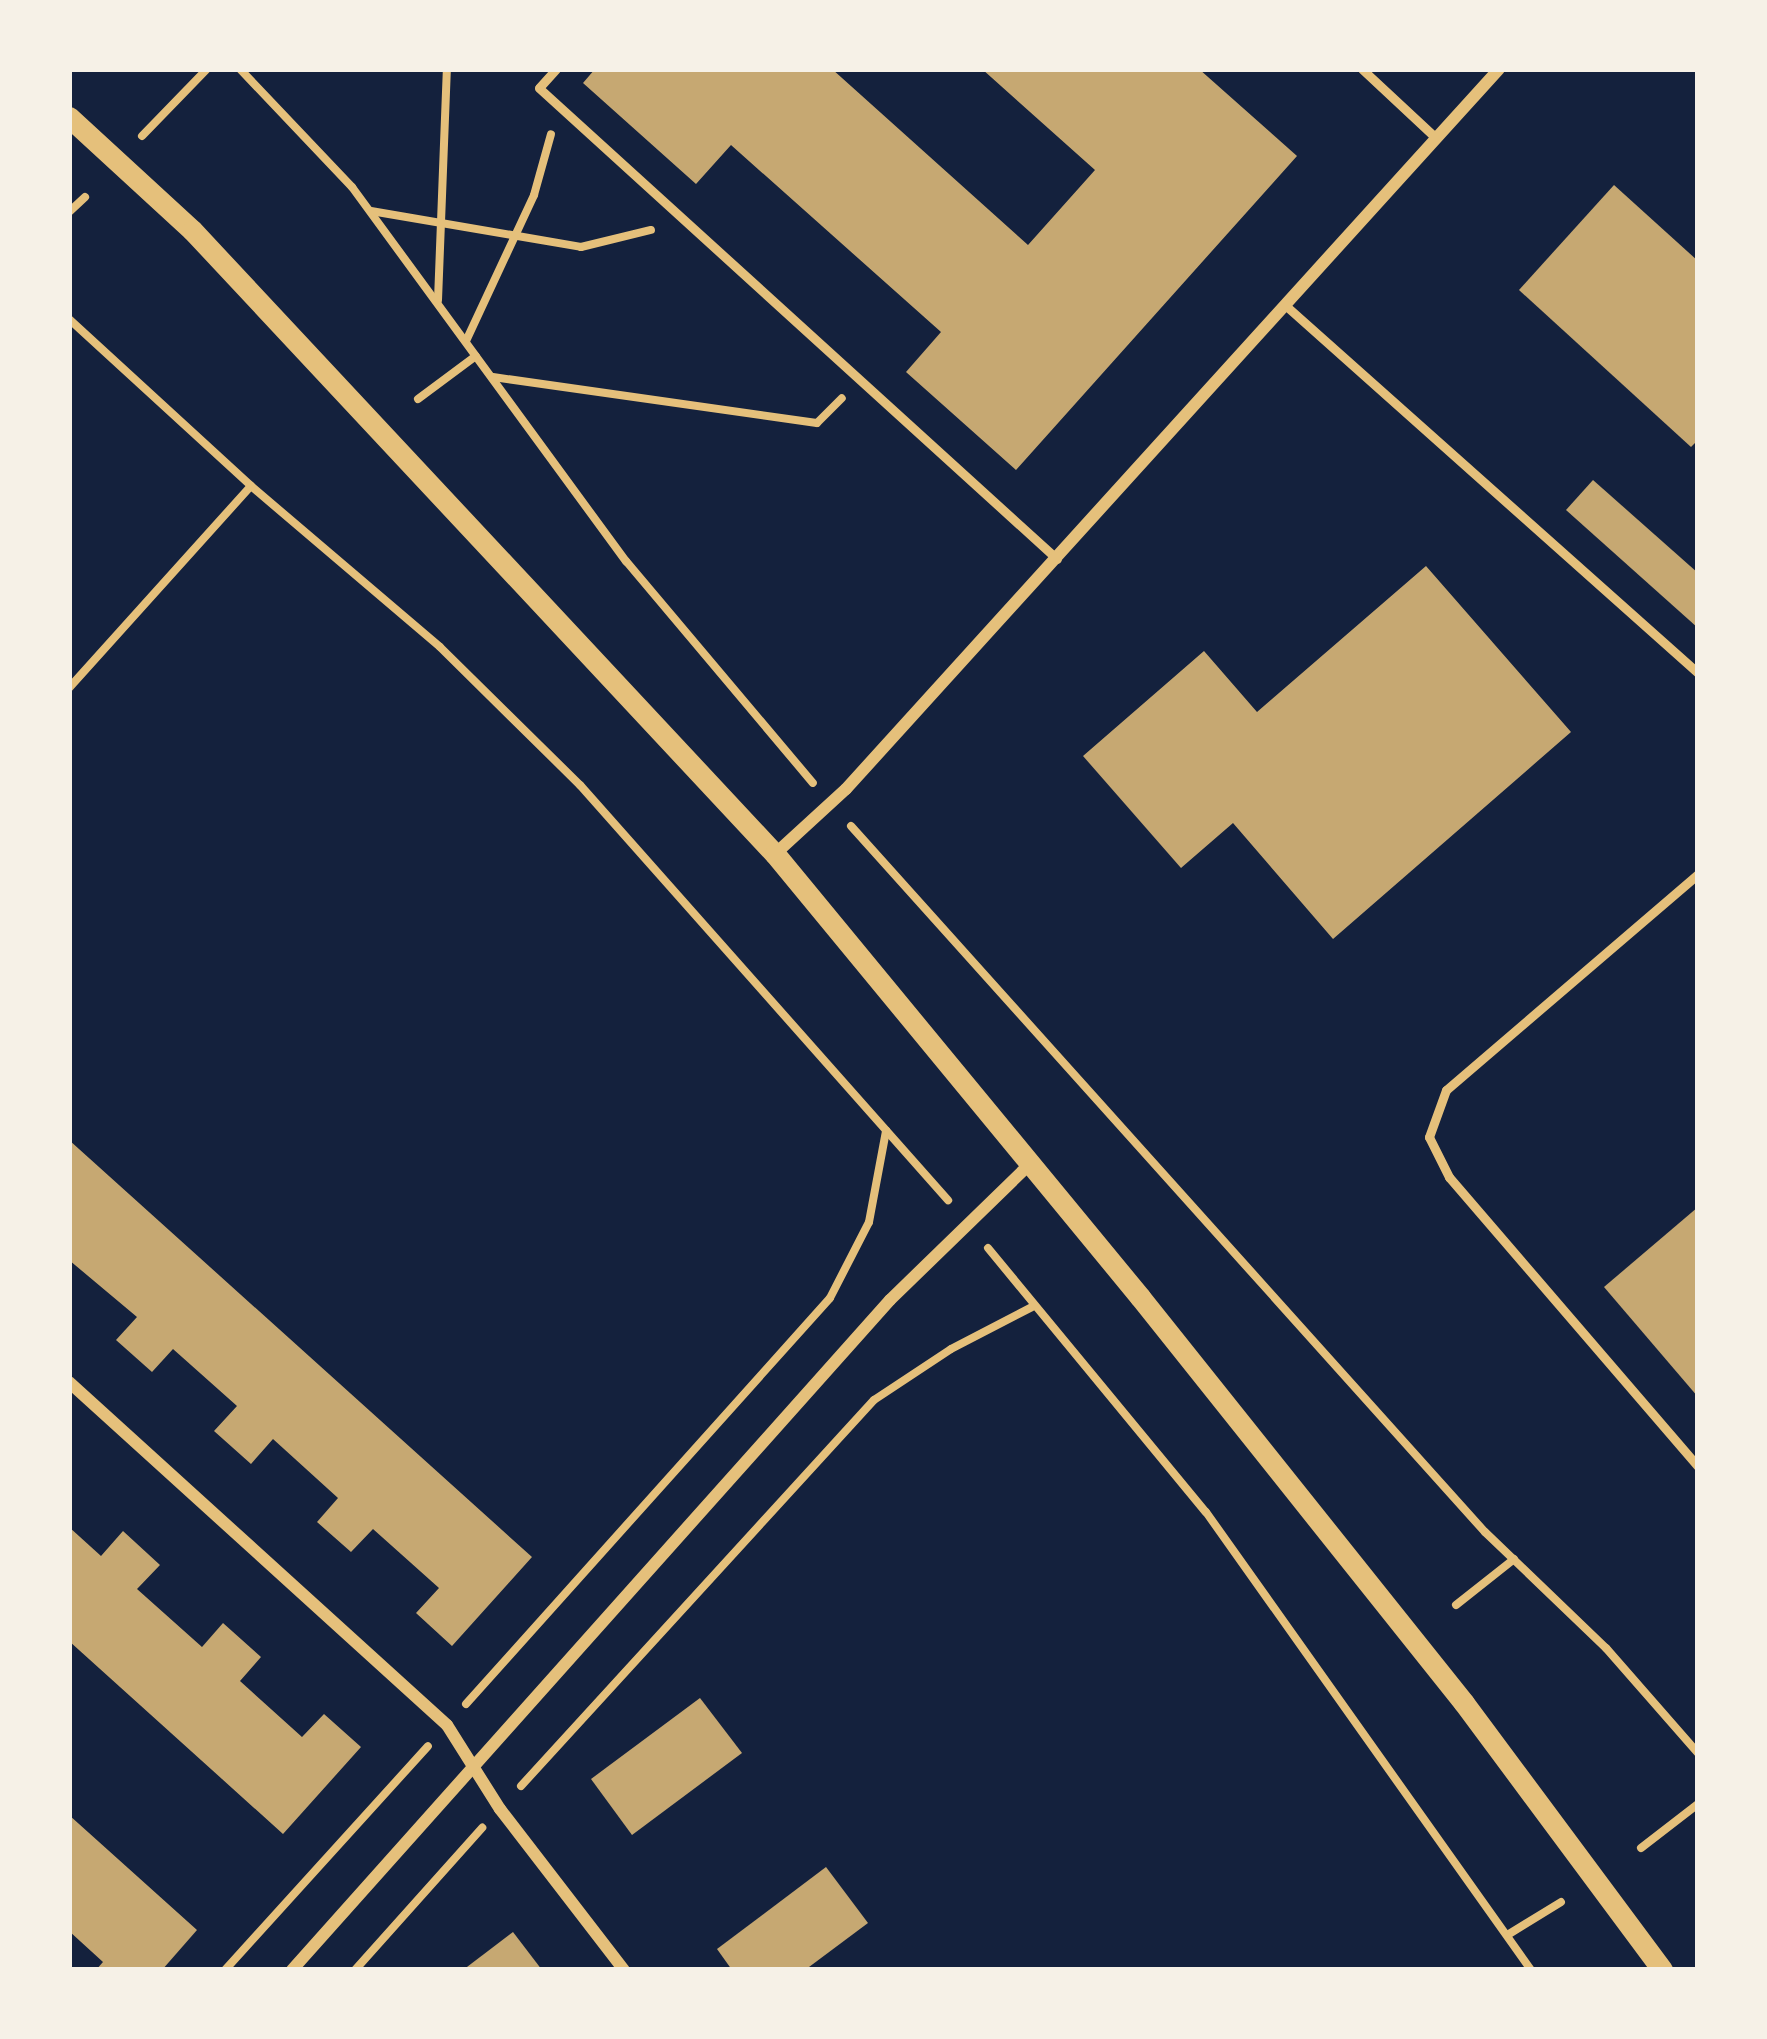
<!DOCTYPE html>
<style>
body{margin:0}
#map{position:relative;width:1767px;height:2039px;overflow:hidden;background:#14213d;font-family:Commissioner,sans-serif}
div>[style]{position:absolute}
.building>*{inset:0;background:#c6a872}
.path>*{height:8px;margin:-4px;padding:0 4px;transform-origin:4px;border-radius:4px;background:#e5c07b}
.service>*{height:9px;margin:-4.5px;padding:0 4.5px;transform-origin:4.5px;border-radius:4.5px;background:#e5c07b}
.minor>*{height:12px;margin:-6px;padding:0 6px;transform-origin:6px;border-radius:6px;background:#e5c07b}
.tertiary>*{height:21px;margin:-10.5px;padding:0 10.5px;transform-origin:10.5px;border-radius:10.5px;background:#e5c07b}
span{translate:-50% -50%;white-space:nowrap;text-align:center;line-height:1.15;-webkit-text-stroke:12px #f6f1e7;paint-order:stroke}
.frame{position:absolute;inset:0;border:72px solid #f6f1e7;pointer-events:none}
</style>
<div id="map">
<div class="building">
<div style="clip-path:polygon(595px 69px,832px 69px,1028px 245px,1095px 170px,982px 69px,1199px 69px,1297px 156px,1016px 470px,906px 372px,941px 332px,731px 145px,696px 184px,583px 83px)"></div>
<div style="clip-path:polygon(1614px 185px,1698px 261px,1698px 440px,1691px 447px,1519px 290px)"></div>
<div style="clip-path:polygon(1593px 480px,1698px 573px,1698px 628px,1566px 510px)"></div>
<div style="clip-path:polygon(1426px 566px,1571px 732px,1333px 939px,1233px 823px,1181px 868px,1083px 756px,1204px 651px,1257px 712px)"></div>
<div style="clip-path:polygon(69px 1140px,532px 1557px,452px 1646px,416px 1613px,439px 1588px,373px 1529px,351px 1552px,317px 1522px,338px 1498px,273px 1439px,251px 1464px,214px 1431px,237px 1406px,173px 1349px,152px 1372px,116px 1340px,137px 1317px,69px 1260px)"></div>
<div style="clip-path:polygon(1698px 1207px,1698px 1397px,1604px 1287px)"></div>
<div style="clip-path:polygon(69px 1527px,101px 1556px,123px 1531px,160px 1565px,137px 1589px,202px 1647px,223px 1623px,261px 1657px,240px 1681px,302px 1737px,324px 1714px,361px 1747px,283px 1834px,69px 1641px)"></div>
<div style="clip-path:polygon(700px 1698px,742px 1753px,632px 1835px,591px 1779px)"></div>
<div style="clip-path:polygon(69px 1815px,197px 1930px,162px 1970px,96px 1970px,103px 1962px,69px 1931px)"></div>
<div style="clip-path:polygon(826px 1867px,868px 1923px,805px 1970px,732px 1970px,717px 1949px)"></div>
<div style="clip-path:polygon(513px 1932px,542px 1970px,463px 1970px)"></div>
</div>
<div class="path">
<div style="left:240px;top:69px;width:163px;rotate:46.5deg"></div>
<div style="left:352px;top:187px;width:464px;rotate:53.8deg"></div>
<div style="left:626px;top:561px;width:290px;rotate:49.9deg"></div>
<div style="left:142px;top:136px;width:93px;rotate:-45.9deg"></div>
<div style="left:371px;top:211px;width:213px;rotate:9.7deg"></div>
<div style="left:581px;top:247px;width:72px;rotate:-13.7deg"></div>
<div style="left:69px;top:212px;width:22px;rotate:-43deg"></div>
<div style="left:438px;top:300px;width:231px;rotate:-87.8deg"></div>
<div style="left:69px;top:319px;width:247px;rotate:42.5deg"></div>
<div style="left:251px;top:486px;width:248px;rotate:40.4deg"></div>
<div style="left:440px;top:647px;width:197px;rotate:44.6deg"></div>
<div style="left:580px;top:785px;width:555px;rotate:48.44deg"></div>
<div style="left:466px;top:341px;width:161px;rotate:-65deg"></div>
<div style="left:534px;top:195px;width:63px;rotate:-74.4deg"></div>
<div style="left:493px;top:377px;width:327px;rotate:8.1deg"></div>
<div style="left:817px;top:423px;width:35px;rotate:-45deg"></div>
<div style="left:418px;top:399px;width:72px;rotate:-36.6deg"></div>
<div style="left:69px;top:688px;width:272px;rotate:-48deg"></div>
<div style="left:851px;top:826px;width:949px;rotate:48.08deg"></div>
<div style="left:1485px;top:1532px;width:168px;rotate:43.8deg"></div>
<div style="left:1606px;top:1648px;width:140px;rotate:48.8deg"></div>
<div style="left:988px;top:1248px;width:342px;rotate:50.5deg"></div>
<div style="left:1206px;top:1512px;width:562px;rotate:54.64deg"></div>
<div style="left:1456px;top:1605px;width:74px;rotate:-38.4deg"></div>
<div style="left:466px;top:1704px;width:545px;rotate:-48.12deg"></div>
<div style="left:830px;top:1298px;width:85px;rotate:-62.8deg"></div>
<div style="left:869px;top:1222px;width:93px;rotate:-79.4deg"></div>
<div style="left:521px;top:1786px;width:523px;rotate:-47.56deg"></div>
<div style="left:874px;top:1400px;width:92px;rotate:-33.5deg"></div>
<div style="left:951px;top:1349px;width:91px;rotate:-27.4deg"></div>
<div style="left:1641px;top:1848px;width:72px;rotate:-37.7deg"></div>
<div style="left:1509px;top:1934px;width:61px;rotate:-31.6deg"></div>
<div style="left:225px;top:1970px;width:302px;rotate:-47.8deg"></div>
<div style="left:355px;top:1970px;width:191px;rotate:-48.2deg"></div>
</div>
<div class="service">
<div style="left:556px;top:69px;width:25px;rotate:132deg"></div>
<div style="left:539px;top:88px;width:700px;rotate:42.28deg"></div>
<div style="left:1362px;top:69px;width:101px;rotate:43deg"></div>
<div style="left:1285px;top:305px;width:553px;rotate:41.7deg"></div>
<div style="left:1698px;top:874px;width:332px;rotate:139.4deg"></div>
<div style="left:1446px;top:1090px;width:50px;rotate:109.9deg"></div>
<div style="left:1429px;top:1137px;width:45px;rotate:63.4deg"></div>
<div style="left:1449px;top:1177px;width:382px;rotate:49.3deg"></div>
</div>
<div class="minor">
<div style="left:775px;top:854px;width:96px;rotate:-42.5deg"></div>
<div style="left:846px;top:789px;width:972px;rotate:-47.79deg"></div>
<div style="left:69px;top:1382px;width:510px;rotate:42.22deg"></div>
<div style="left:447px;top:1725px;width:99px;rotate:57.8deg"></div>
<div style="left:500px;top:1809px;width:203px;rotate:52.4deg"></div>
<div style="left:292px;top:1970px;width:898px;rotate:-48.25deg"></div>
<div style="left:890px;top:1300px;width:197px;rotate:-44.2deg"></div>
</div>
<div class="tertiary">
<div style="left:69px;top:117px;width:167px;rotate:42.6deg"></div>
<div style="left:192px;top:230px;width:854px;rotate:46.95deg"></div>
<div style="left:775px;top:854px;width:574px;rotate:50.51deg"></div>
<div style="left:1140px;top:1297px;width:519px;rotate:51.41deg"></div>
<div style="left:1464px;top:1703px;width:332px;rotate:53.4deg"></div>
</div>
<div class="frame"></div>
</div>
